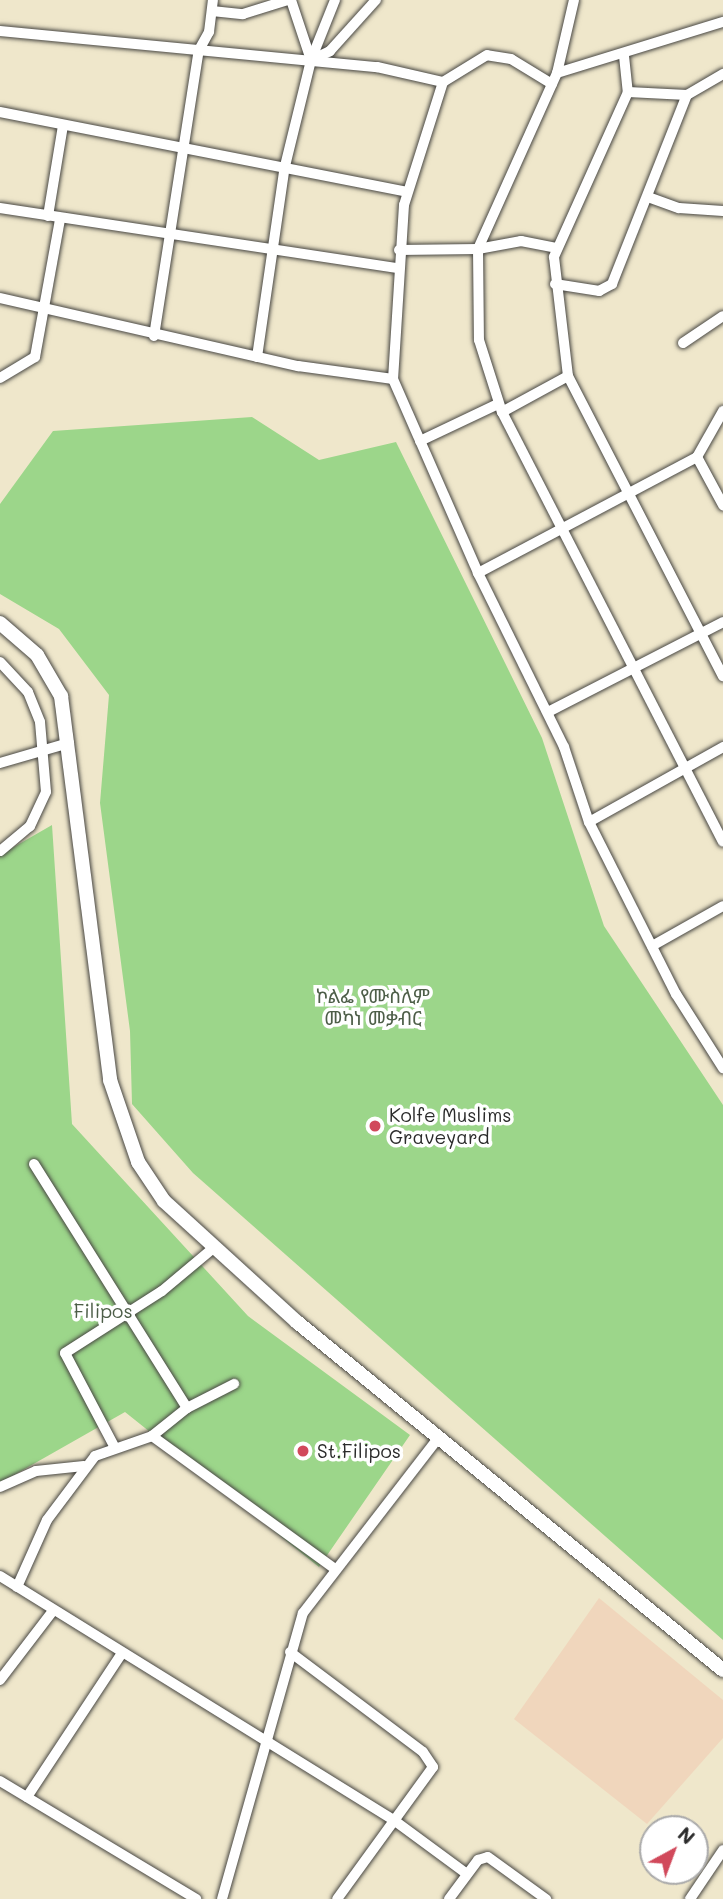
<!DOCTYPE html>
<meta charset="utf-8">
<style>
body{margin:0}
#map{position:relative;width:723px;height:1899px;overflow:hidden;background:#efe7cb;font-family:Mali,"Noto Sans Ethiopic",sans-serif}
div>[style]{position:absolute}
.built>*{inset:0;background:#f0d6bc}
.green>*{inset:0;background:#9cd68a}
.roads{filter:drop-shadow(0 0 2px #484743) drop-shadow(0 0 2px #484743)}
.minor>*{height:10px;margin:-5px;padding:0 5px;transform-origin:5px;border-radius:5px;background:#fff}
.tertiary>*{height:14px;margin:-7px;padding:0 7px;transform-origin:7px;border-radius:7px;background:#fff}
.dots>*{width:19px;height:19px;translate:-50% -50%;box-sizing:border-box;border:4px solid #fff;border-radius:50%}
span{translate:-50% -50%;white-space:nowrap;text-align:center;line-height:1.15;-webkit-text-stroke:7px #fff;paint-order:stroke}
.park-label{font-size:19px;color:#4d5e48}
.poi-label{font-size:19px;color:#2b2b2b}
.left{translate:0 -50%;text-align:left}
.north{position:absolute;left:639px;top:1815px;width:70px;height:70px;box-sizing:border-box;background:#fff;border:2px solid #aaa;border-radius:50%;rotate:41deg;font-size:19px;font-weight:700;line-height:28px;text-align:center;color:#2b2b2b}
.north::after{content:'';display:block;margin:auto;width:24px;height:32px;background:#d1495b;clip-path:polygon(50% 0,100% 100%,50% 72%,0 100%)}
</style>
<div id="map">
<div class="built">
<div style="clip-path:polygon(599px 1598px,723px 1700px,723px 1738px,647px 1824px,514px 1719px)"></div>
</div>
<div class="green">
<div style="clip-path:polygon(252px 417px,319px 460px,396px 442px,542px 738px,604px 926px,723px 1105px,723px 1640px,193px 1173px,132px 1104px,130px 1031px,100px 803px,109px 695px,59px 629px,0 594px,0 504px,53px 431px)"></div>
<div style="clip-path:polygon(52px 825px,72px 1124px,248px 1316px,410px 1435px,319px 1567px,125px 1412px,0 1483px,0 855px)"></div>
</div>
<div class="roads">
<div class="minor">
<div style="left:291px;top:0;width:63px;rotate:71.6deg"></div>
<div style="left:574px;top:0;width:75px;rotate:103.1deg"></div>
<div style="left:557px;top:73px;width:193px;rotate:114.2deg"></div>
<div style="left:478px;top:249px;width:91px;rotate:89.4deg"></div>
<div style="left:479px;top:340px;width:76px;rotate:72.3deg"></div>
<div style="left:502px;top:412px;width:483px;rotate:62.8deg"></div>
<div style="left:212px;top:11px;width:31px;rotate:6deg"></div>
<div style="left:243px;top:14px;width:47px;rotate:-17.3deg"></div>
<div style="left:0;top:31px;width:379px;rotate:5.5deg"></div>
<div style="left:377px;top:67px;width:68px;rotate:12.8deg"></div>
<div style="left:624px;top:56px;width:36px;rotate:84deg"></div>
<div style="left:628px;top:92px;width:181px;rotate:114.2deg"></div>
<div style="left:554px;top:257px;width:120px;rotate:83.3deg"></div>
<div style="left:568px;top:376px;width:338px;rotate:62.7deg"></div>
<div style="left:311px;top:60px;width:21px;rotate:-25deg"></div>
<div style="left:330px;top:51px;width:69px;rotate:-48deg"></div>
<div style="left:557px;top:73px;width:174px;rotate:-17.1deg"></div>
<div style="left:552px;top:84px;width:48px;rotate:-148.6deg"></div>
<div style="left:511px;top:59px;width:24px;rotate:-171deg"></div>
<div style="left:487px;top:55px;width:52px;rotate:148.5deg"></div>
<div style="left:443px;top:82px;width:129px;rotate:107.6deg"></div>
<div style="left:404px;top:205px;width:174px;rotate:93.6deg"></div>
<div style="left:393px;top:379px;width:212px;rotate:66.3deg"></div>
<div style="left:478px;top:573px;width:194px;rotate:63.7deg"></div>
<div style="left:564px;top:747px;width:79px;rotate:71.6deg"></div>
<div style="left:589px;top:822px;width:193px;rotate:63.2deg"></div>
<div style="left:676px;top:994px;width:88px;rotate:57.6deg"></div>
<div style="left:628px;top:92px;width:59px;rotate:2.9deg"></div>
<div style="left:687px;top:95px;width:42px;rotate:-30.3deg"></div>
<div style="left:0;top:112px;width:415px;rotate:11.1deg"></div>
<div style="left:648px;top:197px;width:33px;rotate:20deg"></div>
<div style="left:679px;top:208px;width:44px;rotate:3.9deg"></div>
<div style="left:0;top:208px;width:402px;rotate:8.6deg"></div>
<div style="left:48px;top:216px;width:92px;rotate:-80.6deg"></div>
<div style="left:399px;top:250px;width:79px;rotate:-0.7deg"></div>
<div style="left:478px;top:249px;width:44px;rotate:-10.5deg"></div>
<div style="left:521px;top:241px;width:37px;rotate:11deg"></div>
<div style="left:555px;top:284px;width:45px;rotate:9deg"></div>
<div style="left:599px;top:291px;width:15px;rotate:-28deg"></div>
<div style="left:612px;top:284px;width:203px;rotate:-68.4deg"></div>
<div style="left:0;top:298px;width:306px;rotate:12.9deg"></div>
<div style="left:298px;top:366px;width:96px;rotate:7.8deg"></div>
<div style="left:154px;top:336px;width:290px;rotate:-81.1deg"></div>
<div style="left:199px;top:50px;width:21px;rotate:-61deg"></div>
<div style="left:209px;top:32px;width:32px;rotate:-83deg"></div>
<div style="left:683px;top:343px;width:48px;rotate:-34deg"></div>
<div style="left:257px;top:357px;width:193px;rotate:-81.7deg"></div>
<div style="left:285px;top:166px;width:109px;rotate:-76.2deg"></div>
<div style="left:311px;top:60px;width:65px;rotate:-68.2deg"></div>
<div style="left:0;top:378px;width:41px;rotate:-31deg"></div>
<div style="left:35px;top:357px;width:140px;rotate:-79.7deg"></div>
<div style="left:502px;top:412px;width:75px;rotate:-28.6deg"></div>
<div style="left:420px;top:441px;width:86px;rotate:-25.4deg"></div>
<div style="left:697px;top:457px;width:55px;rotate:61.6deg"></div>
<div style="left:478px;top:573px;width:248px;rotate:-27.9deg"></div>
<div style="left:697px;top:457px;width:53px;rotate:-60.5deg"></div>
<div style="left:0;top:662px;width:41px;rotate:47deg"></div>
<div style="left:28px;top:692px;width:32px;rotate:68deg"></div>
<div style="left:40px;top:722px;width:70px;rotate:85.1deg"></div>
<div style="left:46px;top:792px;width:38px;rotate:115deg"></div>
<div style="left:30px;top:826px;width:39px;rotate:140deg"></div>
<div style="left:548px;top:712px;width:197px;rotate:-27.2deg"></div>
<div style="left:0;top:763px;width:72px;rotate:-16.2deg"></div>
<div style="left:589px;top:822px;width:154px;rotate:-29.2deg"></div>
<div style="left:652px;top:946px;width:81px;rotate:-29.4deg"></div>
<div style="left:34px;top:1164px;width:288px;rotate:57.9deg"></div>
<div style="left:152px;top:1436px;width:223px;rotate:36deg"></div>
<div style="left:114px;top:1446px;width:105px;rotate:-117.8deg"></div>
<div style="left:65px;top:1353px;width:115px;rotate:-32.6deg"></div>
<div style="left:162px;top:1291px;width:64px;rotate:-39.9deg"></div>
<div style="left:0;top:1487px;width:39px;rotate:-24deg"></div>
<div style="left:36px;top:1471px;width:48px;rotate:-5.9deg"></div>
<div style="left:0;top:1576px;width:465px;rotate:31.8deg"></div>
<div style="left:395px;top:1821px;width:89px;rotate:36.4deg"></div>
<div style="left:17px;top:1587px;width:73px;rotate:-65.9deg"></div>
<div style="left:47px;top:1520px;width:80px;rotate:-53.1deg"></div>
<div style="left:95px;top:1456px;width:60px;rotate:-19.3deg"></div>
<div style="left:152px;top:1436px;width:45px;rotate:-38.7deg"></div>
<div style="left:187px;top:1408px;width:53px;rotate:-27.1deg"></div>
<div style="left:290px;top:1652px;width:166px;rotate:36.9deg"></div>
<div style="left:423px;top:1752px;width:18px;rotate:56deg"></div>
<div style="left:433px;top:1767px;width:163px;rotate:126deg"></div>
<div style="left:0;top:1680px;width:86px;rotate:-52.6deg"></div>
<div style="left:0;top:1781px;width:229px;rotate:31deg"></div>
<div style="left:27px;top:1797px;width:169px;rotate:-56.6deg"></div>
<div style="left:222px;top:1899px;width:297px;rotate:-74.2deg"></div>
<div style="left:303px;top:1613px;width:222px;rotate:-52.3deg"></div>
<div style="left:449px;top:1899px;width:49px;rotate:-53.4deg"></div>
<div style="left:478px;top:1860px;width:10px;rotate:-17deg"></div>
<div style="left:488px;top:1857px;width:72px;rotate:35.9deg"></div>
<div style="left:690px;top:1899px;width:59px;rotate:-56deg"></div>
</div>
<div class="tertiary">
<div style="left:0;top:623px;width:49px;rotate:40.9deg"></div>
<div style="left:37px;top:655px;width:48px;rotate:59.7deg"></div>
<div style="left:61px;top:696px;width:387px;rotate:82.7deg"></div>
<div style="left:110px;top:1080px;width:87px;rotate:71.1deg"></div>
<div style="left:138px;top:1162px;width:47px;rotate:56.3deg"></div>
<div style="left:164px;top:1201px;width:180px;rotate:42.3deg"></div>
<div style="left:297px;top:1322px;width:550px;rotate:39.25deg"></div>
</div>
</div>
<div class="dots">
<div style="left:375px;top:1126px;background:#d1495b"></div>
<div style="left:303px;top:1451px;background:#d1495b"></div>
</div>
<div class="park-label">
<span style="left:373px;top:1007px">ኮልፌ የሙስሊም<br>መካነ መቃብር</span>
<span style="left:103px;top:1311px">Filipos</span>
</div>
<div class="poi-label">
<span class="left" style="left:389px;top:1126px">Kolfe Muslims<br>Graveyard</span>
<span class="left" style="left:317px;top:1451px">St.Filipos</span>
</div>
<div class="north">N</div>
</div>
